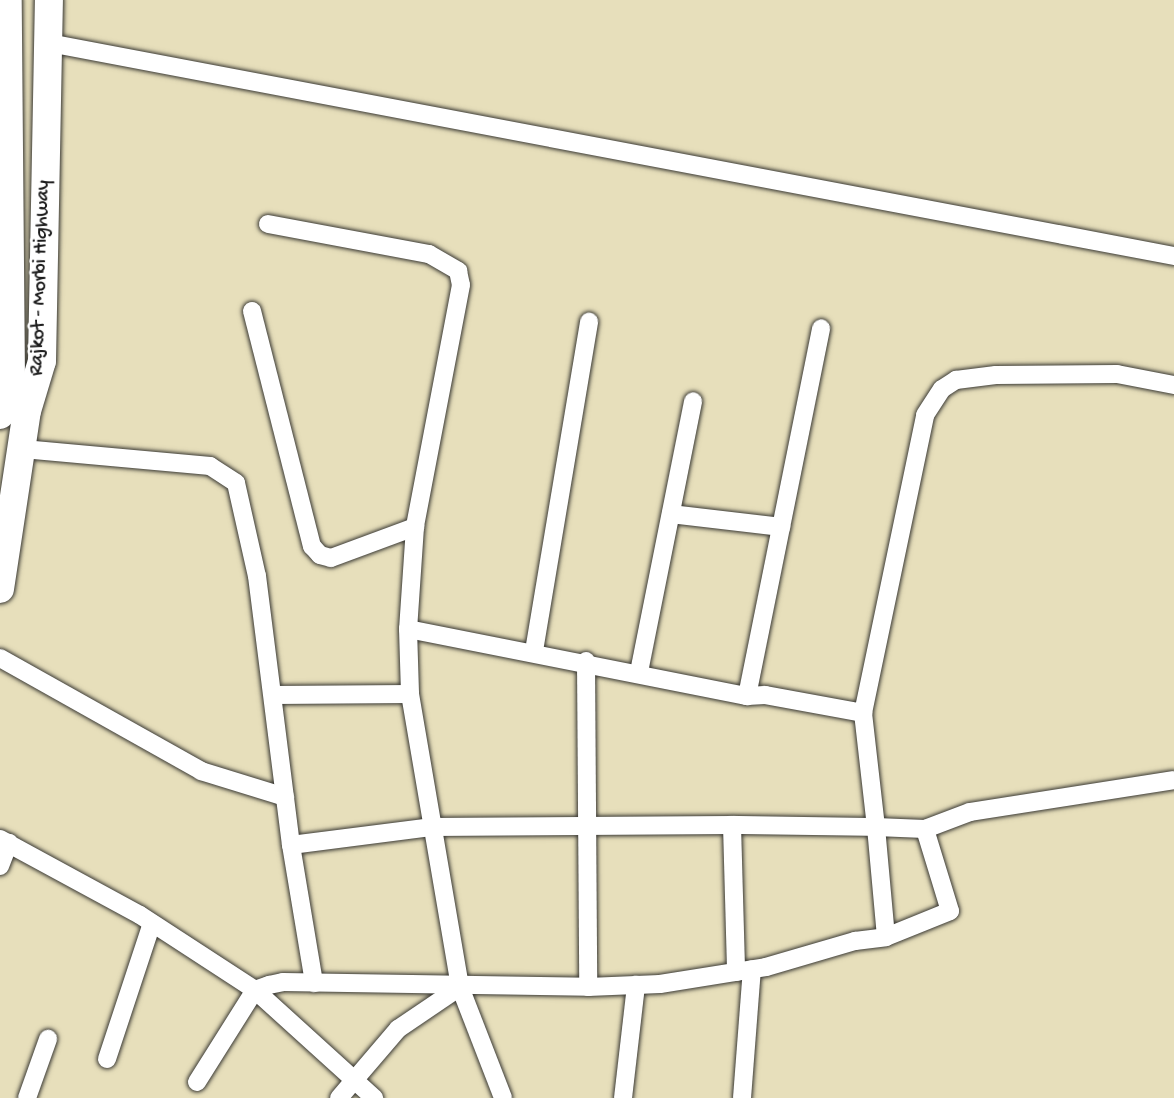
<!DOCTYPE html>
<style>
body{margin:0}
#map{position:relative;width:1174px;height:1098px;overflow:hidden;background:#e7dfbb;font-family:"Gochi Hand",sans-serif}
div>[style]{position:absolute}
.roads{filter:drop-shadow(0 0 2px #3a3934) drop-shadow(0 0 2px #3a3934)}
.street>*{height:18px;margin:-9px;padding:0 9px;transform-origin:9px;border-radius:9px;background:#fff}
.primary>*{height:28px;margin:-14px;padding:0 14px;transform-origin:14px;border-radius:14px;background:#fff}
span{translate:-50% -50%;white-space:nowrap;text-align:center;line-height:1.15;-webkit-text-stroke:5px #fff;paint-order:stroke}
.street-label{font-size:20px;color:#1c1c1c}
</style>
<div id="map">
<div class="roads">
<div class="street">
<div style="left:49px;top:43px;width:1145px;rotate:10.72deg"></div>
<div style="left:268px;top:224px;width:164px;rotate:10.6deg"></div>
<div style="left:429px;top:254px;width:34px;rotate:30deg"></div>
<div style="left:458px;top:271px;width:14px;rotate:78deg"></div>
<div style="left:461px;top:285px;width:246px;rotate:100.8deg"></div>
<div style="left:415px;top:527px;width:102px;rotate:93.9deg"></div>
<div style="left:408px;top:629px;width:65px;rotate:88.2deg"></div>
<div style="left:410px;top:694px;width:297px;rotate:80.3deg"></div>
<div style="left:460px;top:987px;width:119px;rotate:68.8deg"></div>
<div style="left:252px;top:311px;width:243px;rotate:75.7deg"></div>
<div style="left:312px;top:546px;width:12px;rotate:48deg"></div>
<div style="left:320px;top:555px;width:11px;rotate:15deg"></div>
<div style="left:331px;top:558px;width:90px;rotate:-20.3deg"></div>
<div style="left:23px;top:449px;width:188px;rotate:5.2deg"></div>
<div style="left:210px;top:466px;width:31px;rotate:33deg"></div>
<div style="left:236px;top:483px;width:95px;rotate:77.3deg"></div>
<div style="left:257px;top:576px;width:271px;rotate:82.8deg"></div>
<div style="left:291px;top:845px;width:140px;rotate:80.5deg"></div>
<div style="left:671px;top:514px;width:111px;rotate:6.7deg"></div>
<div style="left:408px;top:629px;width:346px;rotate:11.2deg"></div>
<div style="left:747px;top:696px;width:18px;rotate:-3deg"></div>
<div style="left:765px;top:695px;width:100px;rotate:10.4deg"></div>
<div style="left:863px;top:713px;width:115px;rotate:83.5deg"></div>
<div style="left:876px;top:827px;width:144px;rotate:-179.2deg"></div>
<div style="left:534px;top:651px;width:334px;rotate:-80.5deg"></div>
<div style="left:0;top:658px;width:231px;rotate:29.3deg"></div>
<div style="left:201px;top:771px;width:88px;rotate:17.2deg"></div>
<div style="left:586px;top:661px;width:326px;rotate:89.6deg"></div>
<div style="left:639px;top:672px;width:276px;rotate:-78.7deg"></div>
<div style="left:273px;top:695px;width:137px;rotate:-0.4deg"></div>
<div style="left:747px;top:696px;width:375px;rotate:-78.6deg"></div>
<div style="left:863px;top:713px;width:304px;rotate:-78.2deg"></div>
<div style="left:925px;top:415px;width:31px;rotate:-57deg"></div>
<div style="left:942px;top:389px;width:17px;rotate:-33deg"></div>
<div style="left:956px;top:380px;width:40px;rotate:-7.1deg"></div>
<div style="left:996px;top:375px;width:121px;rotate:-0.5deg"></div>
<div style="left:1117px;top:374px;width:58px;rotate:10.9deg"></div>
<div style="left:0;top:839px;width:159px;rotate:28.5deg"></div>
<div style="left:140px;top:915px;width:137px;rotate:33.1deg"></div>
<div style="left:255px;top:990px;width:161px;rotate:42.2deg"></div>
<div style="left:291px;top:845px;width:141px;rotate:-7.3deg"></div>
<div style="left:431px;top:827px;width:301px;rotate:-0.4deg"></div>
<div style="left:732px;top:825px;width:147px;rotate:88.4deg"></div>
<div style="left:0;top:866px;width:25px;rotate:-69deg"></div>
<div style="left:886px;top:937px;width:69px;rotate:-22.1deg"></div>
<div style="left:950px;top:911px;width:86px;rotate:-107deg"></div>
<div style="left:107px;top:1059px;width:143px;rotate:-71.7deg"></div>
<div style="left:197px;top:1082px;width:109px;rotate:-57.8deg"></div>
<div style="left:255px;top:990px;width:15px;rotate:-20deg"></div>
<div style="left:269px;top:985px;width:14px;rotate:-12deg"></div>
<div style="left:283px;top:982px;width:305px;rotate:0.9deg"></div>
<div style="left:588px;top:987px;width:72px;rotate:-2.4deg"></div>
<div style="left:660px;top:984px;width:107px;rotate:-9.1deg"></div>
<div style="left:766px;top:967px;width:93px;rotate:-16.3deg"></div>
<div style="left:855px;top:941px;width:31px;rotate:-7deg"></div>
<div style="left:886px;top:937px;width:110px;rotate:-95.2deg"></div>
<div style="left:876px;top:827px;width:49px;rotate:2.3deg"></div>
<div style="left:925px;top:829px;width:48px;rotate:-20.7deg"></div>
<div style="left:970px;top:812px;width:206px;rotate:-8.9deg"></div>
<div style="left:27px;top:1098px;width:63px;rotate:-70.4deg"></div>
<div style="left:339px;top:1098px;width:91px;rotate:-49.5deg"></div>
<div style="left:398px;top:1029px;width:75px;rotate:-34.1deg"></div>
<div style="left:623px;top:1098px;width:114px;rotate:-83.4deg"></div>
<div style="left:742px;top:1098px;width:129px;rotate:-85.6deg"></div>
</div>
<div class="primary">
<div style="left:0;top:415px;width:38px;rotate:-73deg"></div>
<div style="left:11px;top:379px;width:379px;rotate:-90.5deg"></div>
<div style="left:0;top:589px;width:180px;rotate:-81.4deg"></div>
<div style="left:27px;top:411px;width:52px;rotate:-73.3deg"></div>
<div style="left:42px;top:361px;width:361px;rotate:-88.9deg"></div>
</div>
</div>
<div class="street-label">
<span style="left:41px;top:278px;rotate:-88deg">Rajkot - Morbi Highway</span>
</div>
</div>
